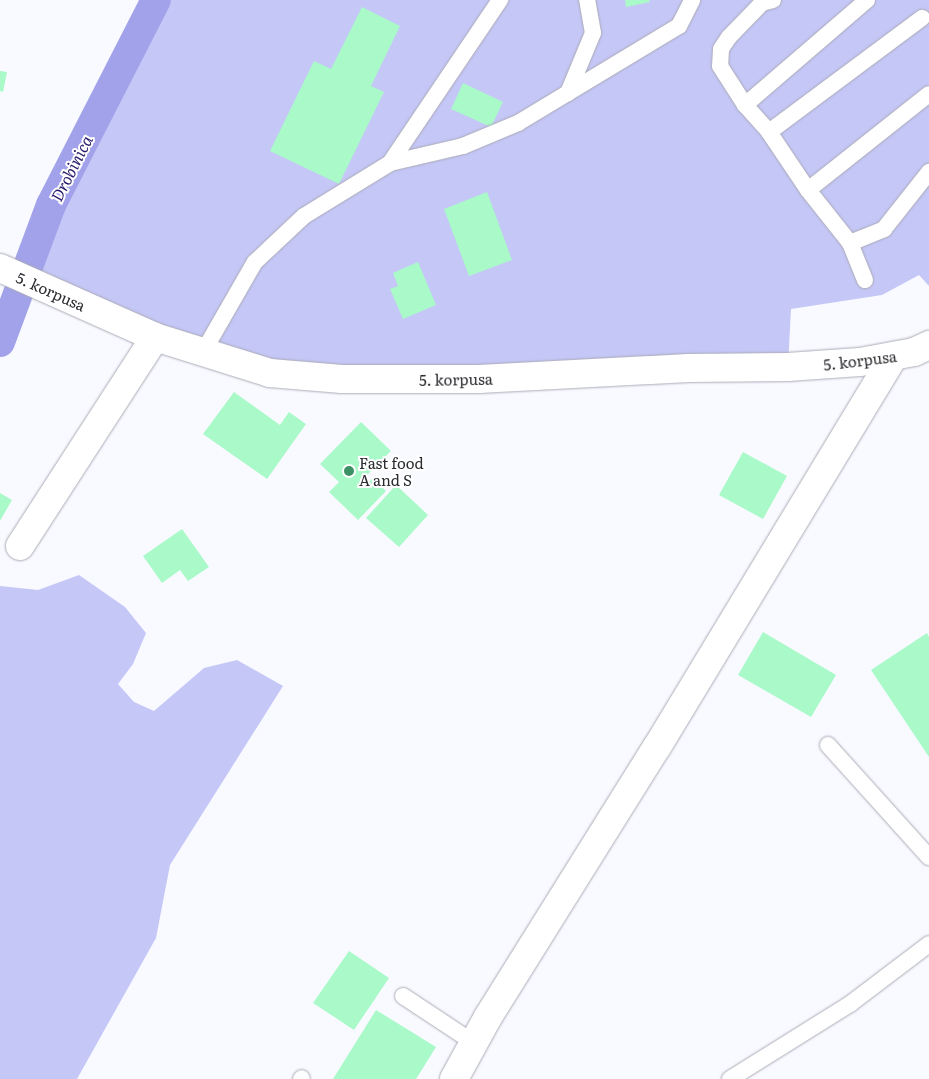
<!DOCTYPE html>
<style>
body{margin:0}
#map{position:relative;width:929px;height:1079px;overflow:hidden;background:#f9faff;font-family:Literata,serif}
div>[style]{position:absolute}
.green>*{inset:0;background:#c5c7f7}
.canal>*{height:30px;margin:-15px;padding:0 15px;transform-origin:15px;border-radius:15px;background:#a1a2e9}
.building>*{inset:0;background:#a9f9c9}
.roads{filter:drop-shadow(0 0 1px #ababb7) drop-shadow(0 0 1px #ababb7)}
.service>*{height:16px;margin:-8px;padding:0 8px;transform-origin:8px;border-radius:8px;background:#fff}
.minor>*{height:28px;margin:-14px;padding:0 14px;transform-origin:14px;border-radius:14px;background:#fff}
.tertiary>*{height:28px;margin:-14px;padding:0 14px;transform-origin:14px;border-radius:14px;background:#fff}
.dots>*{width:14px;height:14px;translate:-50% -50%;box-sizing:border-box;border:2px solid #fff;border-radius:50%}
span{translate:-50% -50%;white-space:nowrap;text-align:center;line-height:1.15;-webkit-text-stroke:4px #fff;paint-order:stroke}
.street-label{font-size:15px;color:#2b2b30}
.poi-label{font-size:15px;color:#2b2b30}
.left{translate:0 -50%;text-align:left}
.water-label{font-size:16px;color:#28196a;font-style:italic}
</style>
<div id="map">
<div class="green">
<div style="clip-path:polygon(156px 0,929px 0,929px 286px,919px 275px,882px 295px,791px 309px,788px 367px,342px 379px,21px 289px,51px 205px)"></div>
<div style="clip-path:polygon(79px 575px,125px 607px,146px 633px,133px 664px,118px 684px,134px 702px,154px 711px,204px 668px,237px 660px,283px 686px,170px 865px,156px 938px,77px 1079px,0 1079px,0 586px,38px 590px)"></div>
</div>
<div class="canal">
<div style="left:0;top:342px;width:146px;rotate:-69.6deg"></div>
<div style="left:51px;top:205px;width:230px;rotate:-62.9deg"></div>
</div>
<div class="building">
<div style="clip-path:polygon(625px 0,649px 0,650px 2px,626px 7px)"></div>
<div style="clip-path:polygon(362px 7px,400px 26px,371px 86px,384px 92px,339px 184px,270px 151px,314px 61px,331px 69px)"></div>
<div style="clip-path:polygon(0 71px,7px 72px,3px 92px,0 91px)"></div>
<div style="clip-path:polygon(463px 83px,503px 102px,491px 127px,451px 109px)"></div>
<div style="clip-path:polygon(487px 192px,512px 260px,469px 276px,444px 209px)"></div>
<div style="clip-path:polygon(418px 262px,436px 305px,403px 319px,390px 289px,398px 286px,393px 273px)"></div>
<div style="clip-path:polygon(234px 392px,280px 425px,289px 412px,306px 424px,267px 479px,203px 434px)"></div>
<div style="clip-path:polygon(361px 422px,391px 451px,363px 479px,367px 484px,373px 478px,386px 491px,358px 520px,329px 492px,339px 482px,320px 464px)"></div>
<div style="clip-path:polygon(743px 452px,787px 476px,763px 519px,719px 495px)"></div>
<div style="clip-path:polygon(396px 485px,428px 515px,399px 547px,366px 518px)"></div>
<div style="clip-path:polygon(0 493px,12px 500px,0 521px)"></div>
<div style="clip-path:polygon(182px 529px,209px 567px,188px 581px,180px 570px,162px 583px,143px 556px)"></div>
<div style="clip-path:polygon(763px 632px,836px 675px,811px 717px,738px 675px)"></div>
<div style="clip-path:polygon(927px 633px,929px 637px,929px 757px,871px 670px)"></div>
<div style="clip-path:polygon(349px 951px,389px 978px,354px 1030px,313px 1003px)"></div>
<div style="clip-path:polygon(376px 1010px,436px 1047px,416px 1079px,333px 1079px)"></div>
</div>
<div class="roads">
<div class="service">
<div style="left:773px;top:0;width:11px;rotate:165deg"></div>
<div style="left:762px;top:3px;width:47px;rotate:134.1deg"></div>
<div style="left:729px;top:37px;width:14px;rotate:124deg"></div>
<div style="left:721px;top:49px;width:17px;rotate:93deg"></div>
<div style="left:720px;top:66px;width:46px;rotate:57.3deg"></div>
<div style="left:745px;top:105px;width:36px;rotate:48deg"></div>
<div style="left:769px;top:132px;width:70px;rotate:56.1deg"></div>
<div style="left:808px;top:190px;width:68px;rotate:51.6deg"></div>
<div style="left:850px;top:243px;width:40px;rotate:68deg"></div>
<div style="left:568px;top:93px;width:65px;rotate:-67.4deg"></div>
<div style="left:593px;top:33px;width:34px;rotate:-100deg"></div>
<div style="left:745px;top:105px;width:161px;rotate:-40.7deg"></div>
<div style="left:769px;top:132px;width:191px;rotate:-36.7deg"></div>
<div style="left:390px;top:163px;width:197px;rotate:-56deg"></div>
<div style="left:808px;top:190px;width:154px;rotate:-38.4deg"></div>
<div style="left:850px;top:243px;width:37px;rotate:-22deg"></div>
<div style="left:884px;top:229px;width:73px;rotate:-51.7deg"></div>
<div style="left:202px;top:354px;width:106px;rotate:-60.1deg"></div>
<div style="left:255px;top:262px;width:67px;rotate:-43.2deg"></div>
<div style="left:304px;top:216px;width:101px;rotate:-31.6deg"></div>
<div style="left:390px;top:163px;width:75px;rotate:-13.1deg"></div>
<div style="left:463px;top:146px;width:60px;rotate:-22.7deg"></div>
<div style="left:518px;top:123px;width:188px;rotate:-31.1deg"></div>
<div style="left:679px;top:26px;width:29px;rotate:-63deg"></div>
<div style="left:828px;top:745px;width:151px;rotate:48deg"></div>
<div style="left:403px;top:996px;width:85px;rotate:33.5deg"></div>
<div style="left:301px;top:1079px;width:1px;rotate:-45deg"></div>
<div style="left:730px;top:1079px;width:142px;rotate:-32deg"></div>
<div style="left:850px;top:1004px;width:99px;rotate:-37.2deg"></div>
</div>
<div class="minor">
<div style="left:20px;top:546px;width:249px;rotate:-57.1deg"></div>
<div style="left:454px;top:1079px;width:71px;rotate:-61.3deg"></div>
<div style="left:488px;top:1017px;width:319px;rotate:-58deg"></div>
<div style="left:657px;top:747px;width:457px;rotate:-58.8deg"></div>
</div>
<div class="tertiary">
<div style="left:0;top:268px;width:170px;rotate:24deg"></div>
<div style="left:155px;top:337px;width:121px;rotate:17.4deg"></div>
<div style="left:270px;top:373px;width:72px;rotate:4.8deg"></div>
<div style="left:342px;top:379px;width:137px"></div>
<div style="left:479px;top:379px;width:210px;rotate:-3deg"></div>
<div style="left:689px;top:368px;width:99px;rotate:-0.6deg"></div>
<div style="left:788px;top:367px;width:72px;rotate:-4deg"></div>
<div style="left:860px;top:362px;width:55px;rotate:-10.5deg"></div>
<div style="left:914px;top:352px;width:17px;rotate:-25deg"></div>
</div>
</div>
<div class="dots">
<div style="left:349px;top:471px;background:#3c9164"></div>
</div>
<div class="street-label">
<span style="left:51px;top:291px;rotate:24deg">5. korpusa</span>
<span style="left:860px;top:360px;rotate:-7deg">5. korpusa</span>
<span style="left:456px;top:379px;rotate:-1deg">5. korpusa</span>
</div>
<div class="poi-label">
<span class="left" style="left:359px;top:471px">Fast food<br>A and S</span>
</div>
<div class="water-label">
<span style="left:71px;top:168px;rotate:-63deg">Drobinica</span>
</div>
</div>
